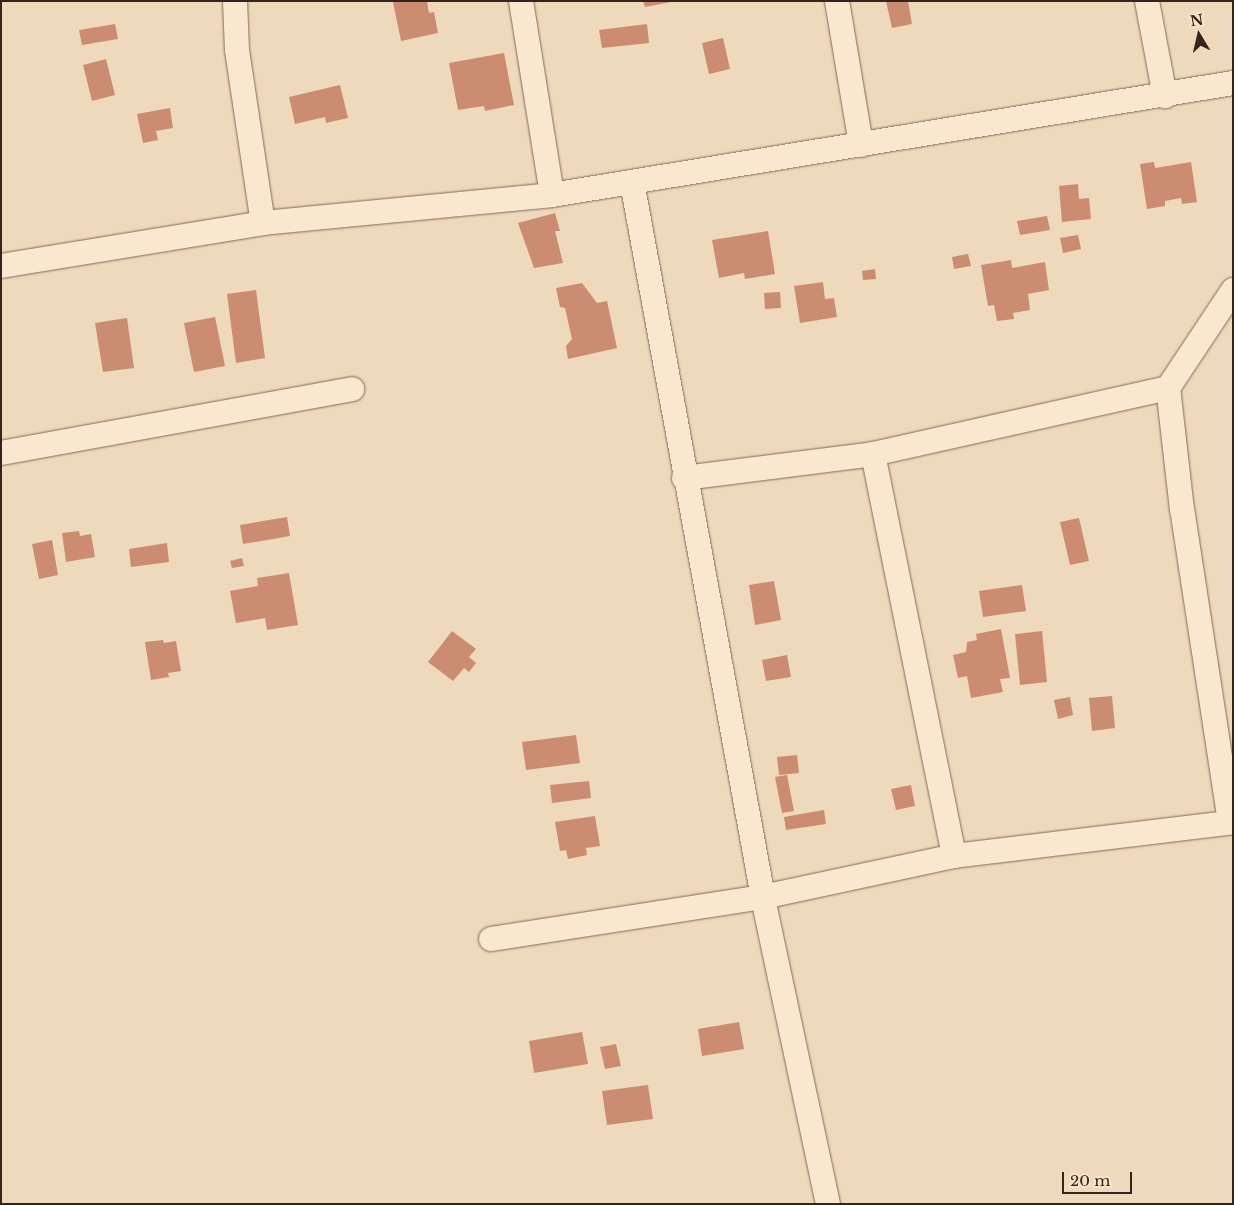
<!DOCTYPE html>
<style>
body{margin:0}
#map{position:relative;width:1234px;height:1205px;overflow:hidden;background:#eed9bc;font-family:"Libre Baskerville",serif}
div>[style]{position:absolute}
.building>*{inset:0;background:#cc8c71}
.roads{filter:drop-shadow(0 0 1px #856956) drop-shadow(0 0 1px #856956)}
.minor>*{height:24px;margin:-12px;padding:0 12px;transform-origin:12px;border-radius:12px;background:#f9e7cf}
span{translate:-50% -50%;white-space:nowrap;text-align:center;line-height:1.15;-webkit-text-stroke:4px #f5e4cb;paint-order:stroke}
.frame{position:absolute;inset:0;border:2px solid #34241b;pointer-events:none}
.north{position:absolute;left:1174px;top:10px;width:50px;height:50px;-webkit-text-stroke:4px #f5e4cb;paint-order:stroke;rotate:351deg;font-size:14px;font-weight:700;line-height:20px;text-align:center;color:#34241b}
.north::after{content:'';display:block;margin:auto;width:18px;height:22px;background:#34241b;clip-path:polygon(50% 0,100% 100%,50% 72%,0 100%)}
.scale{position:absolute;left:1062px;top:1172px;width:70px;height:22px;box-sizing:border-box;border:2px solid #34241b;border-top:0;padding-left:6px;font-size:15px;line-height:18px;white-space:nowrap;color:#34241b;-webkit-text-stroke:4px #f5e4cb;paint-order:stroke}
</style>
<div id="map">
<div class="building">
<div style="clip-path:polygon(427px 1px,429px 13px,434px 12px,438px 33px,401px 41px,393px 2px)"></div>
<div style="clip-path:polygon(643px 1px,671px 1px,671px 2px,645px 7px)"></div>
<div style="clip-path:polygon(886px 1px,908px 1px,912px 24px,892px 28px)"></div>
<div style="clip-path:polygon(115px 24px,118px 39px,82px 45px,79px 30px)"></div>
<div style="clip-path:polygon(647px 24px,649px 43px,602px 48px,599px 30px)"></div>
<div style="clip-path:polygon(723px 38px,730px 69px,709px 74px,702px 43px)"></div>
<div style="clip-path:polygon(504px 53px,514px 105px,485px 111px,484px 106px,458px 110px,449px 63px)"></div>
<div style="clip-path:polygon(106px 59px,115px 95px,92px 101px,83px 65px)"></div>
<div style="clip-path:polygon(340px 85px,348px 118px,326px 123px,325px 117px,295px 124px,289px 97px)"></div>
<div style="clip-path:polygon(170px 108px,173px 128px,156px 131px,158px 140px,143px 143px,137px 114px)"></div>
<div style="clip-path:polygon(1154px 162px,1155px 168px,1191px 162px,1197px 202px,1182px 204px,1181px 198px,1165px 201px,1165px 206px,1147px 209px,1140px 164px)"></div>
<div style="clip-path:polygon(1078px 184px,1079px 199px,1089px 198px,1091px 219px,1062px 222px,1059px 186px)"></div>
<div style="clip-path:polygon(555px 213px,560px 231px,555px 231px,563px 263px,534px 268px,518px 223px)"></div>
<div style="clip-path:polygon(1047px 216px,1050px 230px,1020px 235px,1017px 221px)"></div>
<div style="clip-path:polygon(768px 231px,775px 274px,745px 279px,744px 273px,719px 278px,712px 240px)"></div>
<div style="clip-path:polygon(1078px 235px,1081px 249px,1063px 253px,1060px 238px)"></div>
<div style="clip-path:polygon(968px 254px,971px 266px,954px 269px,952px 257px)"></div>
<div style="clip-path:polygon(1011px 260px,1012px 268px,1045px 262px,1049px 290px,1028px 294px,1030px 310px,1013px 313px,1014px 319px,997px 321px,994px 305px,988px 306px,981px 265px)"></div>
<div style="clip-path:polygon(875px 269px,876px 279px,863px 280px,862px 271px)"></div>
<div style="clip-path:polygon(823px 282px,825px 299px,834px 298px,837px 317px,800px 323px,794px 286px)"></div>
<div style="clip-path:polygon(582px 283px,597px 303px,607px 301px,617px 348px,568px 359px,566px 346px,572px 339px,565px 308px,560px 307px,556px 288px)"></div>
<div style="clip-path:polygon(256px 290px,265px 358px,236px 363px,227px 294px)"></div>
<div style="clip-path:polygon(780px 292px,781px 308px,765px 309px,764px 293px)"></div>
<div style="clip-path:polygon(215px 317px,225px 366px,194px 372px,184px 323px)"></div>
<div style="clip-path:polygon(127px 318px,134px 368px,103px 372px,95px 323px)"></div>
<div style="clip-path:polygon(287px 517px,290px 536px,243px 544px,240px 525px)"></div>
<div style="clip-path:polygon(1079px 518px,1089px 561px,1070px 565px,1060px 522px)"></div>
<div style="clip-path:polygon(79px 531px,80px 536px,91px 534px,95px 557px,66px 562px,62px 533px)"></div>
<div style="clip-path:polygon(52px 540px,58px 575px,39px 579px,32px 544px)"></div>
<div style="clip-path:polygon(167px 543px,169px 562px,131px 567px,129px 549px)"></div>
<div style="clip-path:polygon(242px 558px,244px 566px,232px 568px,230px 561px)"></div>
<div style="clip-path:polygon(289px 573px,298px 625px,267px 630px,265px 618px,236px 623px,230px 591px,258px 586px,257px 578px)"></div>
<div style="clip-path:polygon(774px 581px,781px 620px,755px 625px,749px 585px)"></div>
<div style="clip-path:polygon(1022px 585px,1026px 611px,983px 617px,979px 591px)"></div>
<div style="clip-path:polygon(1001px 629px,1010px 678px,1000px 679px,1003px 692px,971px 698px,967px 676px,958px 678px,953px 655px,966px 652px,967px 642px,977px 640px,976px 634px)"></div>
<div style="clip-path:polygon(452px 631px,476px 649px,469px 657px,476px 663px,469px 672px,464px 668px,453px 681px,428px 662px)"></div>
<div style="clip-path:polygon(1042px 631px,1047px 682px,1020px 685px,1015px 634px)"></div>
<div style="clip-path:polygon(163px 640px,164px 643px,176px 641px,181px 671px,168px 673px,169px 677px,151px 680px,145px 642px)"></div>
<div style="clip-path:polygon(787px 655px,791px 677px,766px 681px,762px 660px)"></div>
<div style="clip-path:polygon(1112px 696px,1115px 728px,1092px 731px,1089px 698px)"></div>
<div style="clip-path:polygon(1070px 697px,1073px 715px,1058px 719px,1054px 700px)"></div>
<div style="clip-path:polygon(576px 735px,580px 763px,526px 770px,522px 742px)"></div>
<div style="clip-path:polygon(797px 755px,799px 773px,779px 775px,777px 757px)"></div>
<div style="clip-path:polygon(787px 775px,794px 811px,782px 813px,775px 777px)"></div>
<div style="clip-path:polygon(589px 781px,591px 798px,552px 803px,550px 785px)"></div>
<div style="clip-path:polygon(911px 785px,915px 806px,896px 810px,891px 789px)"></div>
<div style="clip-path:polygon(824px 810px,826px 824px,786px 830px,784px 817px)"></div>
<div style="clip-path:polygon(595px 816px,600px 846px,586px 848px,587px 855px,568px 859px,566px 850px,560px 851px,555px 822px)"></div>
<div style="clip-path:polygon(739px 1022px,744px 1049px,702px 1056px,698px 1029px)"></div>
<div style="clip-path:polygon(582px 1032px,588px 1064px,534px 1073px,529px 1041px)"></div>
<div style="clip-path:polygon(616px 1044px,621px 1066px,605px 1069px,600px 1047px)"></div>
<div style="clip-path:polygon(648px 1085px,653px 1119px,607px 1125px,602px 1091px)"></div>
</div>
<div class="roads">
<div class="minor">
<div style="left:235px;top:1px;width:49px;rotate:87.7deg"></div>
<div style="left:237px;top:50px;width:175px;rotate:81.5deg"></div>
<div style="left:521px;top:1px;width:196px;rotate:80.9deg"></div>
<div style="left:837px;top:1px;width:146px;rotate:80.5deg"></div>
<div style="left:1147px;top:1px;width:97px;rotate:79.3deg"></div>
<div style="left:1px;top:266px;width:266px;rotate:-9.3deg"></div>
<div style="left:263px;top:223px;width:290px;rotate:-5.5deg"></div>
<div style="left:552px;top:195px;width:690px;rotate:-9.34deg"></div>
<div style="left:1px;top:453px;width:357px;rotate:-10.3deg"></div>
<div style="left:873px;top:454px;width:410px;rotate:78.6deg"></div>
<div style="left:684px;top:478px;width:191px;rotate:-7.2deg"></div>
<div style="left:873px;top:454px;width:302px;rotate:-12.6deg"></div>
<div style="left:1230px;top:822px;width:316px;rotate:-98.7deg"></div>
<div style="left:1182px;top:510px;width:123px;rotate:-96.5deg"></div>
<div style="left:1168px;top:388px;width:118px;rotate:-56.4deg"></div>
<div style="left:491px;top:939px;width:275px;rotate:-8.8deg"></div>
<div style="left:763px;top:897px;width:727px;rotate:-100.38deg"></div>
<div style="left:828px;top:1204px;width:314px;rotate:-102deg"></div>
<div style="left:763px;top:897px;width:195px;rotate:-12.1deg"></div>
<div style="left:954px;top:856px;width:281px;rotate:-6.9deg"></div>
</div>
</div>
<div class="frame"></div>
<div class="north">N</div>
<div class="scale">20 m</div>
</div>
